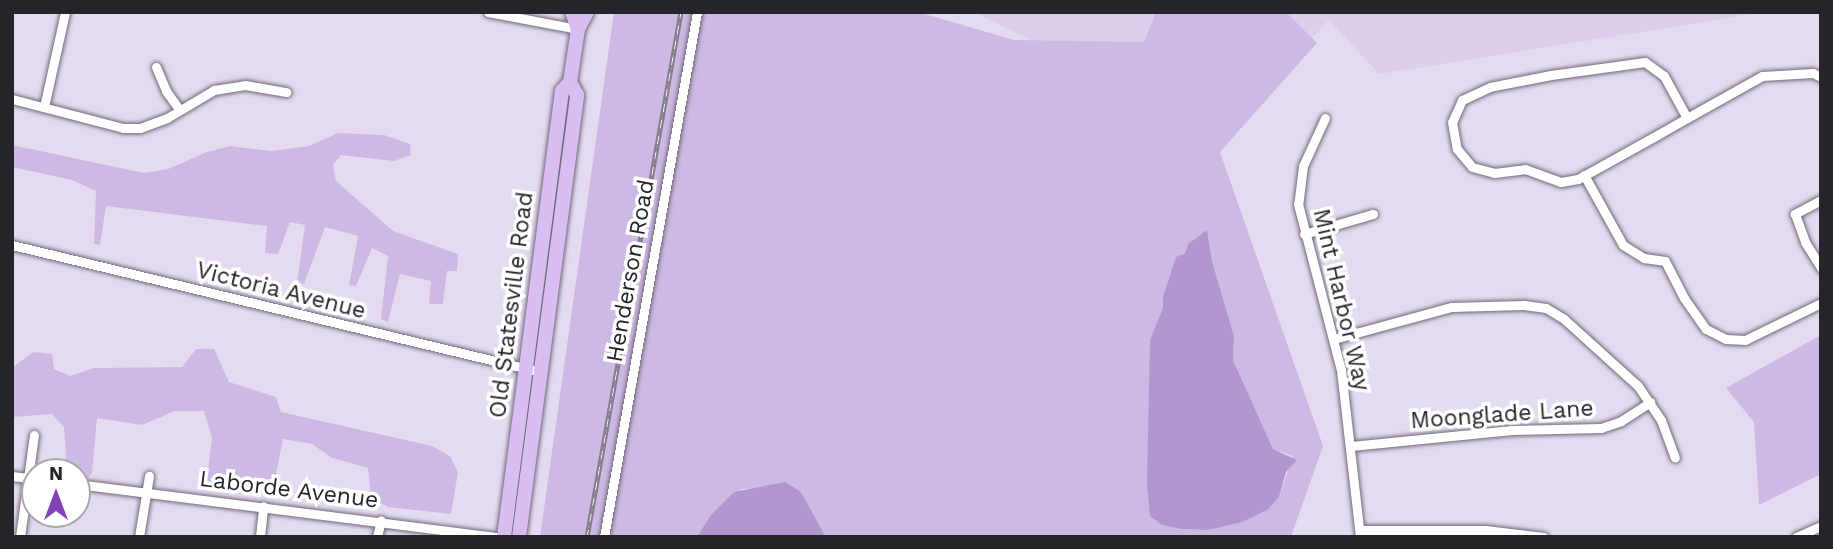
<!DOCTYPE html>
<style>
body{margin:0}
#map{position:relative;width:1833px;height:549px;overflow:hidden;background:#e5dbf0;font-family:"Work Sans",sans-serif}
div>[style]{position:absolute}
.built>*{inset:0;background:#dccfec}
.green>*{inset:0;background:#cdbae4}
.water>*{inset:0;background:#b196cf}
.roads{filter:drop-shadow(0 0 2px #71687b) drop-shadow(0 0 2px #71687b)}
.minor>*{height:9px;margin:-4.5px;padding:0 4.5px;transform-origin:4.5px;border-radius:4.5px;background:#fff}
.primary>*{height:14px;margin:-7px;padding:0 7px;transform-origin:7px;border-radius:7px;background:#d7bdf1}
.rail>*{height:5px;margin-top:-2.5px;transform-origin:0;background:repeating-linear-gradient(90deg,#fff 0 8px,#837c8b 0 16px);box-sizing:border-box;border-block:2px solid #837c8b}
span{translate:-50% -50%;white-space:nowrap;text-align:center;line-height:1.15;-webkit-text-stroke:7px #fff;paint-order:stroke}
.street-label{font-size:23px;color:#27232b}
.frame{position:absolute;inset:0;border:14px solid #27232b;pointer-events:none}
.north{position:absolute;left:21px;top:458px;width:70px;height:70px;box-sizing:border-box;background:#fff;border:2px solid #a9a7aa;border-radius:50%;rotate:0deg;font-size:19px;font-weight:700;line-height:28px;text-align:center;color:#27232b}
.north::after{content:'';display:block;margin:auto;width:24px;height:32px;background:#8242b7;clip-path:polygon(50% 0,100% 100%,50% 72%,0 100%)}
</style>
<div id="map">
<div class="built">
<div style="clip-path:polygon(974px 12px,1766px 12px,1379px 74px,1329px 20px,1221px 134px)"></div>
</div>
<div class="green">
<div style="clip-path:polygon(evenodd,614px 12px,918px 12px,1014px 40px,1144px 42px,1156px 12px,1286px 12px,1317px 43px,1220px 152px,1323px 446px,1291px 537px,826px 537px,801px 492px,760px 488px,741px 489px,697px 537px,540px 537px,614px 12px,1207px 231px,1212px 261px,1234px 336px,1233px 360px,1273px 449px,1293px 456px,1279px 497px,1208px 530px,1181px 529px,1162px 525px,1163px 297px,1188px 244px,1207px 231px)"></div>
<div style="clip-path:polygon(338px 133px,384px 135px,410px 144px,411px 155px,394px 161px,341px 155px,333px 165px,336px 181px,393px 231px,458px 254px,457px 271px,447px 271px,443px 304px,429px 304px,431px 281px,400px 274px,388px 322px,381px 319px,388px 256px,372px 248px,356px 286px,349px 285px,358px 236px,325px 227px,304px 284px,297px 283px,305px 225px,290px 222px,278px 254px,265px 253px,267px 226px,106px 206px,100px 245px,94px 244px,96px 191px,72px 180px,12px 167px,12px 145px,144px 173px,168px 169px,207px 152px,230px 146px,271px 151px,309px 146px)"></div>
<div style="clip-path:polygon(1821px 335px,1821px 474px,1759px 505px,1754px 422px,1726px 388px)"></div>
<div style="clip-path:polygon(196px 349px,214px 349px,229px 382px,276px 397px,281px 412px,432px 446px,450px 456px,458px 472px,451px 514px,388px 507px,371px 498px,368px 468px,332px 458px,312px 444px,283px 439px,272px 494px,206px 486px,212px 438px,204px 411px,175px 411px,142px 425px,97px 418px,92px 473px,84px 482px,77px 477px,77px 472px,67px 469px,64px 427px,52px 414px,12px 417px,12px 368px,33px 352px,52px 354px,54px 369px,70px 376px,94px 368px,182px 367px)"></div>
</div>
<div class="water">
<div style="clip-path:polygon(1207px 230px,1212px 261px,1234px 336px,1233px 360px,1273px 449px,1297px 460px,1286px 472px,1279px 497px,1267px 510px,1242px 522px,1208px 530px,1181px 529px,1162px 525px,1150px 516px,1147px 485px,1150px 340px,1163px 308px,1163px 297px,1176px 257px,1184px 254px,1188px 244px)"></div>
<div style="clip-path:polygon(785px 482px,801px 492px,826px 537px,697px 537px,711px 515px,734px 492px)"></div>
</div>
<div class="roads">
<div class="minor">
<div style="left:488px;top:12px;width:92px;rotate:10.7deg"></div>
<div style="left:156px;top:67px;width:26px;rotate:67deg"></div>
<div style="left:166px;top:91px;width:22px;rotate:54deg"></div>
<div style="left:12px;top:99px;width:115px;rotate:14.6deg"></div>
<div style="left:123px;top:128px;width:17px"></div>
<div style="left:140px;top:128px;width:29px;rotate:-20deg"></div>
<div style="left:167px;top:118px;width:55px;rotate:-30.8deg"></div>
<div style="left:214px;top:90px;width:31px;rotate:-9deg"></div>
<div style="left:245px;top:85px;width:42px;rotate:9.7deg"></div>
<div style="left:44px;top:107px;width:97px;rotate:-77.5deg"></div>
<div style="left:1325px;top:118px;width:53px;rotate:114.6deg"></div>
<div style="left:1303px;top:166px;width:38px;rotate:97deg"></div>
<div style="left:1298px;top:204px;width:171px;rotate:75.5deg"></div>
<div style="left:1341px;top:370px;width:168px;rotate:83.5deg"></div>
<div style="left:1687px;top:118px;width:48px;rotate:-118.7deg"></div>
<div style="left:1664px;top:76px;width:24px;rotate:-144deg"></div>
<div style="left:1645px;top:62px;width:95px;rotate:172.1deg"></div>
<div style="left:1551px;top:75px;width:62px;rotate:168.9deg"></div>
<div style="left:1490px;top:87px;width:31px;rotate:155deg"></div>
<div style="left:1462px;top:100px;width:24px;rotate:114deg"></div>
<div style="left:1452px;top:122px;width:27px;rotate:80deg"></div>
<div style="left:1457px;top:149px;width:23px;rotate:50deg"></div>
<div style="left:1472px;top:167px;width:23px;rotate:15deg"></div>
<div style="left:1494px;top:173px;width:31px;rotate:-7deg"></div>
<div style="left:1525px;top:169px;width:38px;rotate:20deg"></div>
<div style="left:1561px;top:182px;width:17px;rotate:-10deg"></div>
<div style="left:1578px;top:179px;width:85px;rotate:-29deg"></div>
<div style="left:1652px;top:138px;width:40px;rotate:-29.7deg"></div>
<div style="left:1687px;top:118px;width:86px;rotate:-29.2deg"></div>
<div style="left:1762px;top:76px;width:51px;rotate:-3.4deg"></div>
<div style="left:1813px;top:73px;width:9px;rotate:27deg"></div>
<div style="left:1584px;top:175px;width:80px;rotate:60.9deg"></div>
<div style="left:1623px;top:245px;width:25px;rotate:32deg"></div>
<div style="left:1644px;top:258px;width:21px;rotate:8deg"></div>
<div style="left:1665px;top:261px;width:42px;rotate:62.8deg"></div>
<div style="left:1684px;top:298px;width:38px;rotate:55deg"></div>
<div style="left:1706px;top:329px;width:22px;rotate:27deg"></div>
<div style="left:1726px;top:339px;width:19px;rotate:3deg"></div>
<div style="left:1745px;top:340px;width:85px;rotate:-26deg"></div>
<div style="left:1821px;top:200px;width:30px;rotate:152deg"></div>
<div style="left:1795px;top:214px;width:30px;rotate:70deg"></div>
<div style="left:1805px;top:242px;width:31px;rotate:58deg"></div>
<div style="left:1304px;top:234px;width:72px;rotate:-16.2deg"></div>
<div style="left:12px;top:245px;width:544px;rotate:13.5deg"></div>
<div style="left:1334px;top:339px;width:121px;rotate:-15.3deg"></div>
<div style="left:1451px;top:307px;width:73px;rotate:-1.6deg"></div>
<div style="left:1524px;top:305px;width:22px;rotate:8deg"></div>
<div style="left:1546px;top:308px;width:21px;rotate:31deg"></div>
<div style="left:1564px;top:319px;width:100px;rotate:42.2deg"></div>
<div style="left:1638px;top:386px;width:41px;rotate:55.9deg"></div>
<div style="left:1661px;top:420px;width:40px;rotate:69.8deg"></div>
<div style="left:1351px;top:446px;width:162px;rotate:-5.7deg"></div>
<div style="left:1512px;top:430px;width:89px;rotate:-1.3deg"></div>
<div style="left:1601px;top:428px;width:21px;rotate:-19deg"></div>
<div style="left:1621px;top:421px;width:35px;rotate:-33deg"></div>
<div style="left:12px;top:476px;width:23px;rotate:7deg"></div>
<div style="left:77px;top:484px;width:422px;rotate:7.2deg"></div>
<div style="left:1360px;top:530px;width:125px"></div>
<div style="left:1485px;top:530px;width:59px;rotate:6.8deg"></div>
<div style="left:20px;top:537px;width:103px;rotate:-82.2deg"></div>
<div style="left:139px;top:537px;width:62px;rotate:-80.7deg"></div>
<div style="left:260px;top:537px;width:31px;rotate:-84deg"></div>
<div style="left:377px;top:537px;width:17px;rotate:-77deg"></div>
<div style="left:604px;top:537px;width:533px;rotate:-79.95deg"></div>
<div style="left:1796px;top:537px;width:27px;rotate:-24deg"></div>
</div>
<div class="primary">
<div style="left:572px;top:12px;width:18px;rotate:71deg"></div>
<div style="left:504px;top:537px;width:450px;rotate:-82.6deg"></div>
<div style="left:562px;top:91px;width:12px;rotate:-48deg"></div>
<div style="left:570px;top:82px;width:54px;rotate:-81.4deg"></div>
<div style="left:578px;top:29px;width:19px;rotate:-62deg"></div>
<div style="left:519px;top:537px;width:446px;rotate:-82.5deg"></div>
<div style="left:577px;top:95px;width:15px;rotate:-118deg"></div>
</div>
</div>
<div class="rail">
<div style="left:587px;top:537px;width:533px;rotate:-79.85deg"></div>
</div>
<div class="street-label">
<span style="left:631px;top:271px;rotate:-80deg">Henderson Road</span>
<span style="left:281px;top:291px;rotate:14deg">Victoria Avenue</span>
<span style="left:1341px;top:300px;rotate:77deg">Mint Harbor Way</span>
<span style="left:512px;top:305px;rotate:-83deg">Old Statesville Road</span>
<span style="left:1502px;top:415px;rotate:-4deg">Moonglade Lane</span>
<span style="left:289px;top:490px;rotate:7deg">Laborde Avenue</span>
</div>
<div class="frame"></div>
<div class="north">N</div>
</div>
